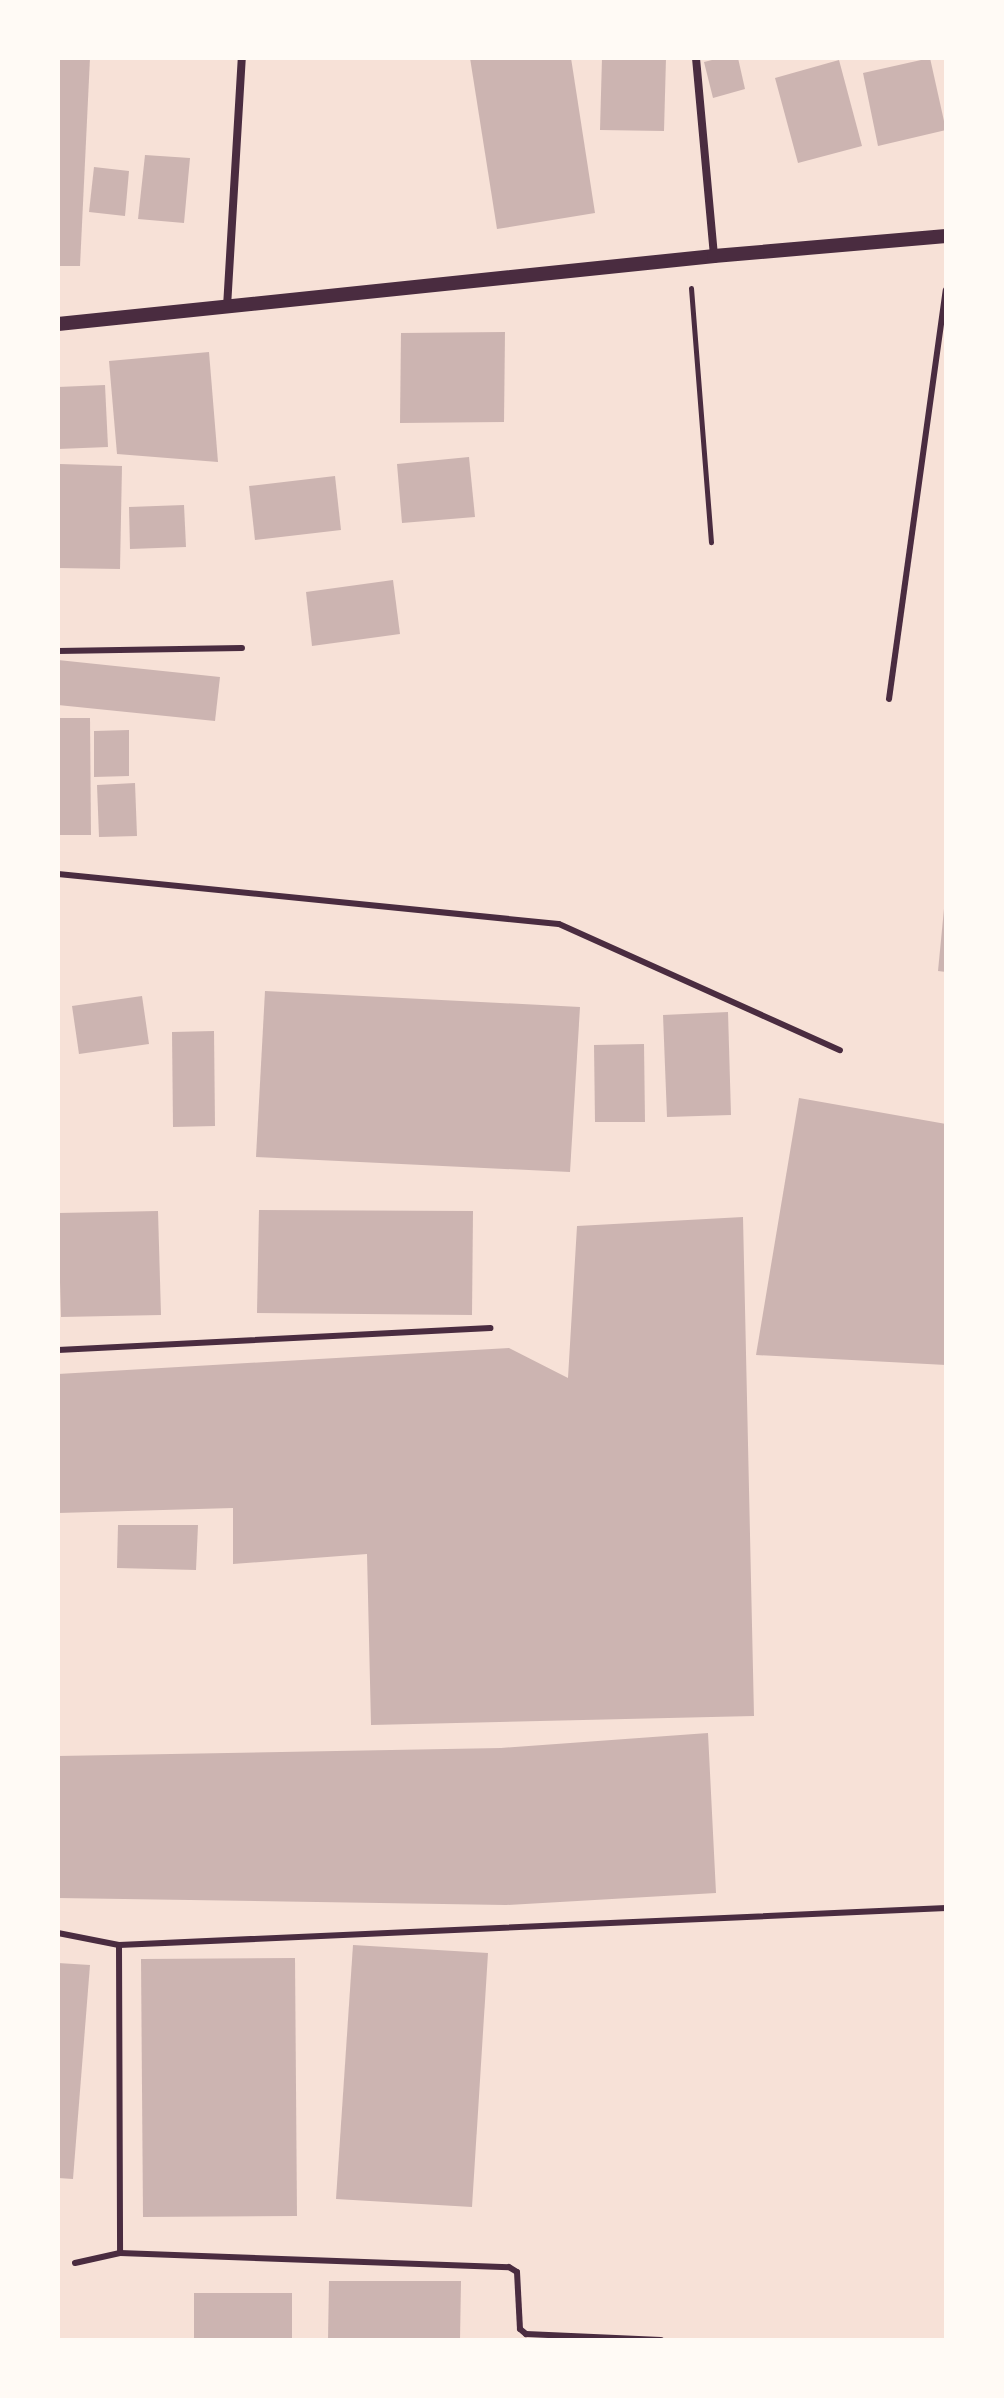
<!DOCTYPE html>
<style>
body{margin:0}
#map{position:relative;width:1004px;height:2398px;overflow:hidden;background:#f7e1d7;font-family:"Archivo Narrow",sans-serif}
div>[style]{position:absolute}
.building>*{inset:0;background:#ccb4b1}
.path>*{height:5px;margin:-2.5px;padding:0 2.5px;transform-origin:2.5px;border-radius:2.5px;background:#4a2c40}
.service>*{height:6px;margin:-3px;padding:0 3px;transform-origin:3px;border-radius:3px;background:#4a2c40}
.minor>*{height:8px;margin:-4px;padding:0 4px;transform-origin:4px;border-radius:4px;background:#4a2c40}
.tertiary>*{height:14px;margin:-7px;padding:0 7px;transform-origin:7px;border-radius:7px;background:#4a2c40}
span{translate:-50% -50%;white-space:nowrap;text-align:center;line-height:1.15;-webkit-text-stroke:8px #fffaf5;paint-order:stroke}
.frame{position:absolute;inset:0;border:60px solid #fffaf5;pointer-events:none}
</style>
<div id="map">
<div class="building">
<div style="clip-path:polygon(58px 58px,90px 58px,80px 266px,58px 266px)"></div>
<div style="clip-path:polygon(470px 58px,571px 58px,595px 213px,497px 229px)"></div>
<div style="clip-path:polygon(602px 58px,666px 58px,664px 131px,600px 130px)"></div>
<div style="clip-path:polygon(720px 58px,738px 58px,745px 89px,713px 98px,704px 62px)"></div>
<div style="clip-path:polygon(930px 58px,946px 130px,878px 146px,863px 73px)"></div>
<div style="clip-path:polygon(839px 60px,862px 146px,798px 163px,775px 78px)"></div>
<div style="clip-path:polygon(145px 155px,190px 158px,184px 223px,138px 219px)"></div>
<div style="clip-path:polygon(94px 167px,129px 171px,125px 216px,89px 212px)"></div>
<div style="clip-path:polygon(505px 332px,504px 422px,400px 423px,401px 333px)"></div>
<div style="clip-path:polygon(209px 352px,218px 462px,117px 454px,109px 361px)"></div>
<div style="clip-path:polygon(105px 385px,108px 447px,58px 449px,58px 387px)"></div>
<div style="clip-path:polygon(469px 457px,475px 517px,402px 523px,397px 464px)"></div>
<div style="clip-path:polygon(60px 464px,122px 466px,120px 569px,59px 568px)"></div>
<div style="clip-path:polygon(335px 476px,341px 530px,255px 540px,249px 486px)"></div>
<div style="clip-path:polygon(184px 505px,186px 547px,130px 549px,129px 507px)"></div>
<div style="clip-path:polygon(393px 580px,400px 634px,312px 646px,306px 592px)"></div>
<div style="clip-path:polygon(58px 660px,220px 677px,215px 721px,58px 705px)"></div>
<div style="clip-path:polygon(58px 718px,90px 718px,91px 835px,58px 835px)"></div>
<div style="clip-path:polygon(129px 730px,129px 776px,94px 777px,94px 731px)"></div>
<div style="clip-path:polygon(135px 783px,137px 836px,99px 837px,97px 785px)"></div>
<div style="clip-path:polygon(944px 909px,946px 909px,946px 972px,938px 971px)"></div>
<div style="clip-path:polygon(265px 991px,580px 1007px,570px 1172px,256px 1157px)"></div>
<div style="clip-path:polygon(142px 996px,149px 1044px,79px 1054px,72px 1006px)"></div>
<div style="clip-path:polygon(728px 1012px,731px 1115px,667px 1117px,663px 1015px)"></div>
<div style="clip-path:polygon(214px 1031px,215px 1126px,173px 1127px,172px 1032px)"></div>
<div style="clip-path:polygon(644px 1044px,645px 1122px,595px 1122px,594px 1045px)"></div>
<div style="clip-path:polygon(799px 1098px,946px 1124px,946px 1365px,756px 1355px)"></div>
<div style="clip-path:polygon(259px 1210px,473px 1211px,472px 1315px,257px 1313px)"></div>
<div style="clip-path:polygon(158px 1211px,161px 1315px,61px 1317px,58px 1213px)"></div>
<div style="clip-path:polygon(743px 1217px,754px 1716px,371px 1725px,367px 1554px,233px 1564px,233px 1508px,58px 1513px,58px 1374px,509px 1348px,568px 1378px,577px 1226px)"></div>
<div style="clip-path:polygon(118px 1525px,198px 1525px,196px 1570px,117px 1568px)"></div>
<div style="clip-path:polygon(708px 1733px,716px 1893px,506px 1905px,58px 1898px,58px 1756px,501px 1748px)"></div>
<div style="clip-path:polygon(353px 1945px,488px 1953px,472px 2207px,336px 2199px)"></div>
<div style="clip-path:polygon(295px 1958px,297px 2216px,143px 2217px,141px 1959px)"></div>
<div style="clip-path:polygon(58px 1963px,90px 1965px,73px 2179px,58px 2178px)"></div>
<div style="clip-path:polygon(329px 2281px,461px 2281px,460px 2340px,328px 2340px)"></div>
<div style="clip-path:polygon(194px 2293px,292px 2293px,292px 2340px,194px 2340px)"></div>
</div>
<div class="path">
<div style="left:691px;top:288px;width:255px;rotate:85.5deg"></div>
</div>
<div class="service">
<div style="left:58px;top:651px;width:184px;rotate:-0.9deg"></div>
<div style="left:889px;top:699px;width:413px;rotate:-82.1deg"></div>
<div style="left:58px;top:874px;width:503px;rotate:5.7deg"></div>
<div style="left:559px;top:924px;width:308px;rotate:24.2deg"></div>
<div style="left:58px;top:1350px;width:433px;rotate:-2.9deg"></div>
<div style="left:58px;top:1933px;width:62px;rotate:11.1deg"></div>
<div style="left:119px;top:1945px;width:828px;rotate:-2.56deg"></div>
<div style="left:119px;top:1945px;width:308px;rotate:89.8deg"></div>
<div style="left:120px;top:2253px;width:389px;rotate:2.1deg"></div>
<div style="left:509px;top:2267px;width:9px;rotate:32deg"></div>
<div style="left:517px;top:2272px;width:57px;rotate:87deg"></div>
<div style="left:520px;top:2329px;width:8px;rotate:40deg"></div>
<div style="left:526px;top:2334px;width:135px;rotate:2.5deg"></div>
<div style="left:75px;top:2263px;width:46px;rotate:-12.5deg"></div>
</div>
<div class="minor">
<div style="left:696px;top:58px;width:199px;rotate:84.8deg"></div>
<div style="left:227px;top:307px;width:249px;rotate:-86.6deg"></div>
</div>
<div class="tertiary">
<div style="left:58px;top:324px;width:660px;rotate:-5.92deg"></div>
<div style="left:714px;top:256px;width:233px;rotate:-4.9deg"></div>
</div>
<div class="frame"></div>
</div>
